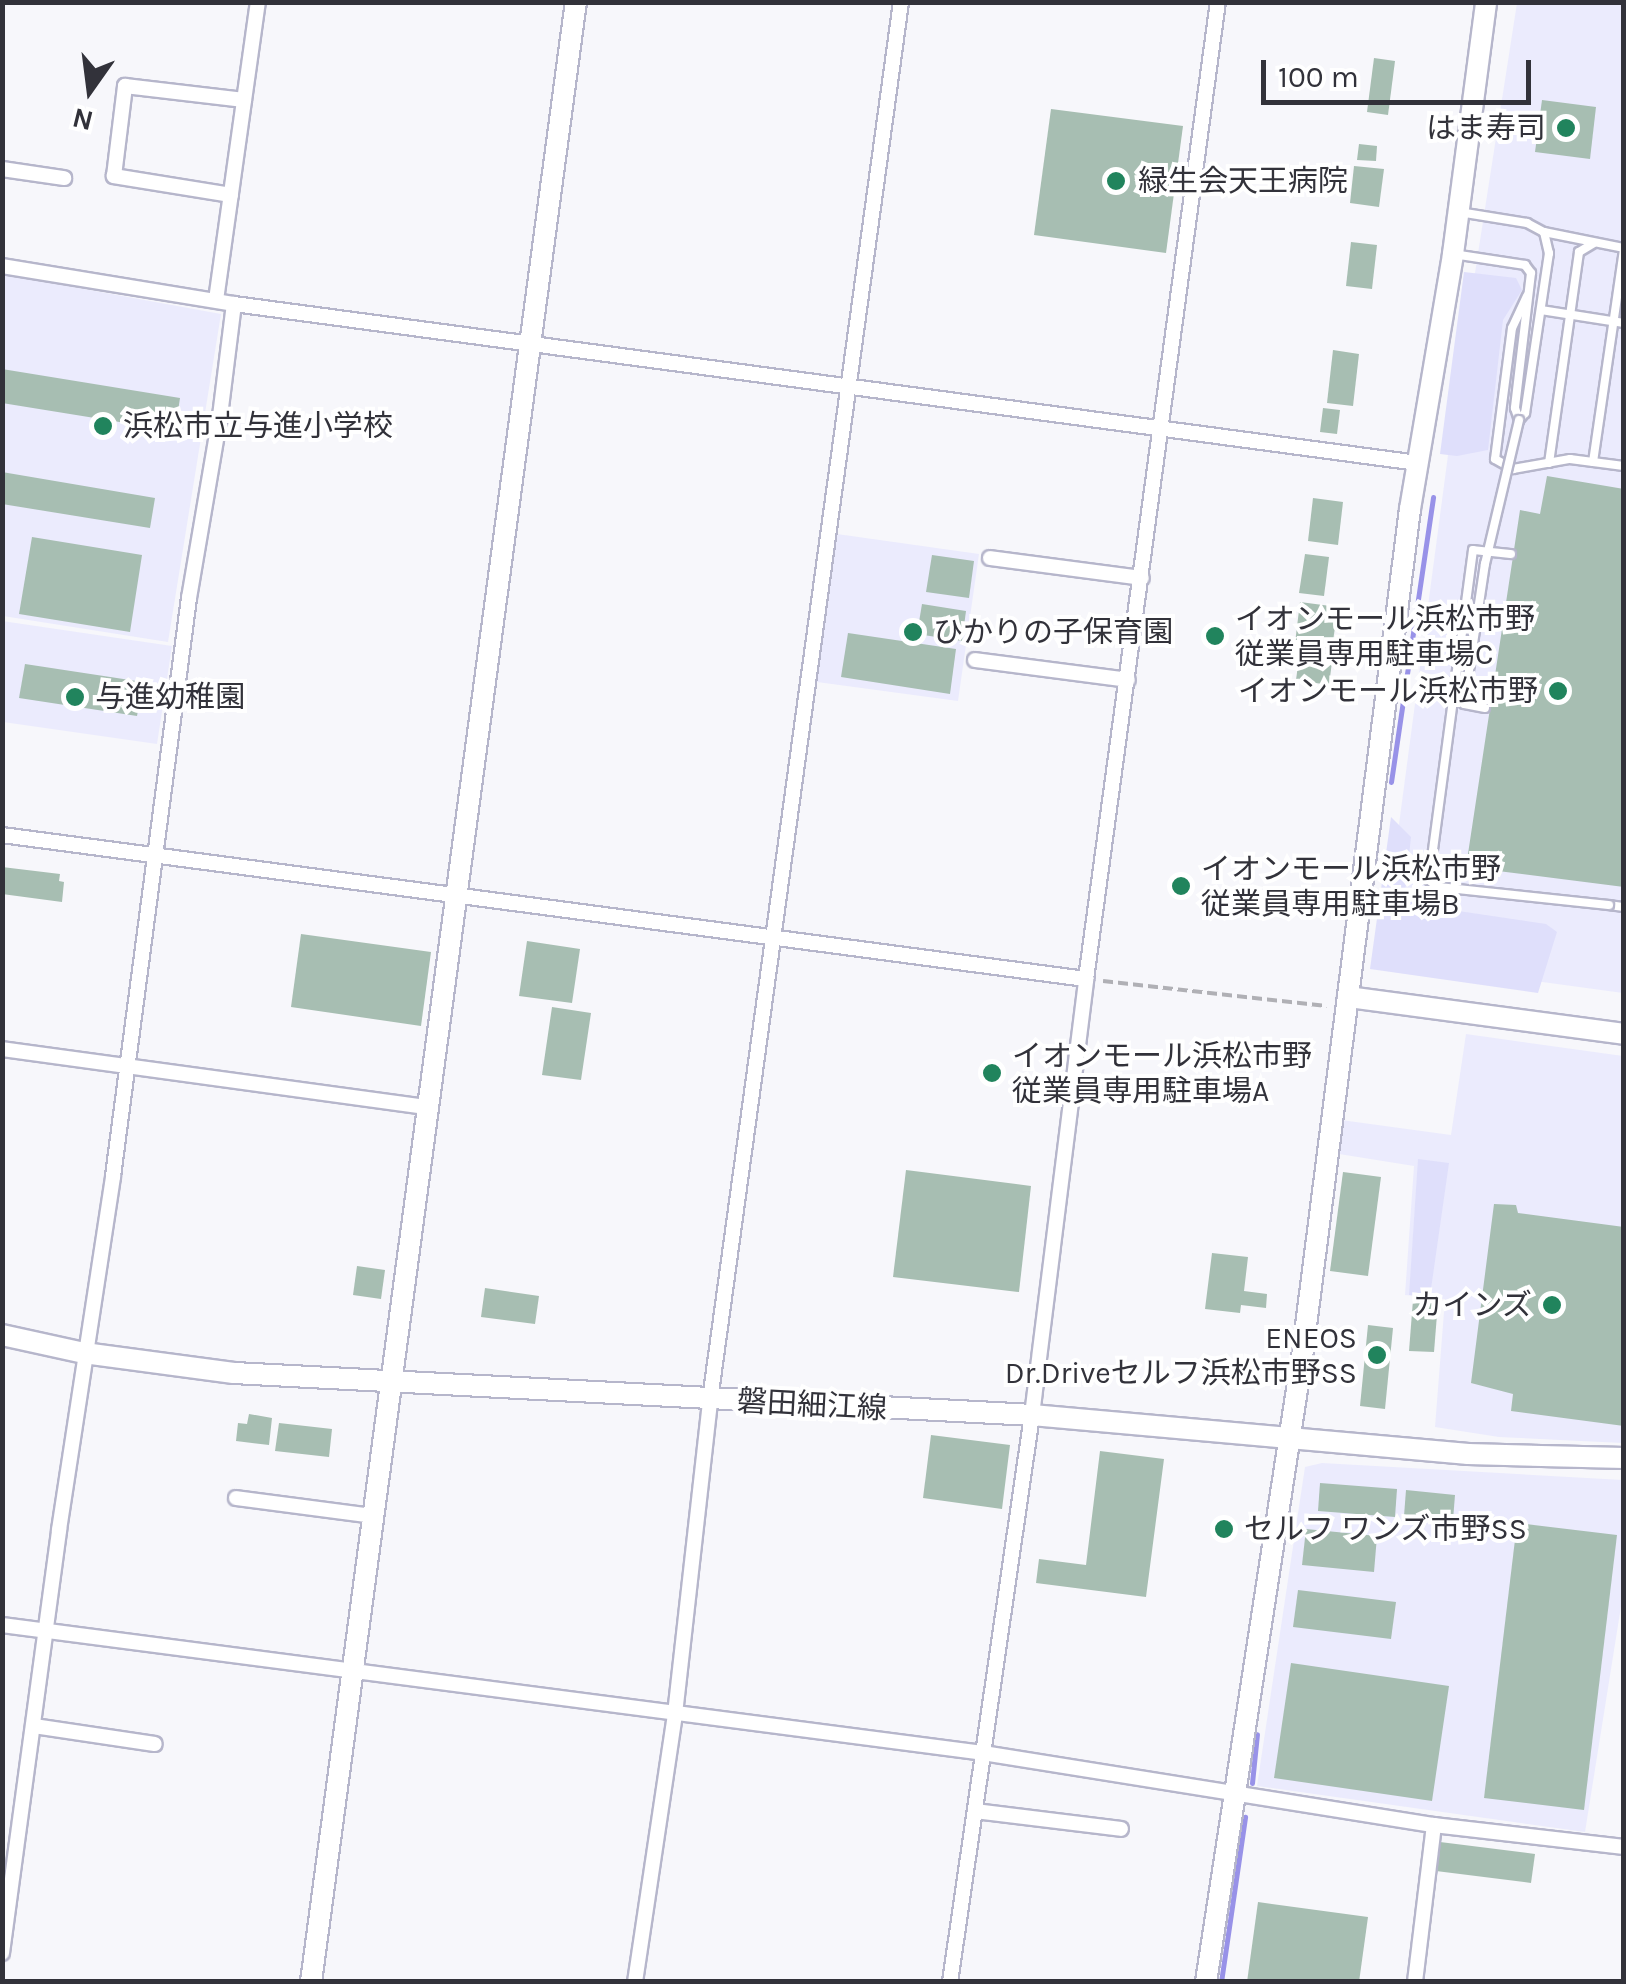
<!DOCTYPE html>
<html>
<head>
<meta charset="utf-8">
<style>
  body { margin:0 }
  #map { position:relative; width:1626px; height:1984px; overflow:hidden; background:#f7f7fb; font-family:Karla,"Noto Sans JP",sans-serif }
  div>[style] { position:absolute }
  .built>* { inset:0; background:#ebebfd }
  .green>* { inset:0; background:#dfdffb }
  .stream>* { height:5px; margin:-2.5px; padding:0 2.5px; transform-origin:2.5px; border-radius:2.5px; background:#9892e8 }
  .building>* { inset:0; background:#a7beb2 }
  .path>* { height:4px; margin-top:-2px; transform-origin:0; background:repeating-linear-gradient(90deg,#b0b0b5 0 10px,transparent 0 15px) }
  .roads { filter:drop-shadow(2px 0 #b6b6cb) drop-shadow(-2px 0 #b6b6cb) drop-shadow(0 2px #b6b6cb) drop-shadow(0 -2px #b6b6cb) }
  .lane>* { height:8px; margin:-4px; padding:0 4px; transform-origin:4px; border-radius:4px; background:#fff }
  .street>* { height:14px; margin:-7px; padding:0 7px; transform-origin:7px; border-radius:7px; background:#fff }
  .secondary>* { height:20px; margin:-10px; padding:0 10px; transform-origin:10px; border-radius:10px; background:#fff }
  .bridges { filter:drop-shadow(2px 0 #b6b6cb) drop-shadow(-2px 0 #b6b6cb) drop-shadow(0 2px #b6b6cb) drop-shadow(0 -2px #b6b6cb) }
  .lane-bridge>* { height:8px; margin:-4px; padding:0 4px; transform-origin:4px; border-radius:4px; background:#fff }
  .dots>* { width:28px; height:28px; translate:-50% -50%; box-sizing:border-box; border:5px solid #fff; border-radius:50% }
  span { translate:-50% -50%; white-space:nowrap; text-align:center; line-height:1.15; -webkit-text-stroke:8px #fff; paint-order:stroke }
  .poi-label { font-size:30px; color:#32323a }
  .right { translate:-100% -50%; text-align:right }
  .left { translate:0 -50%; text-align:left }
  .street-label { font-size:30px; color:#32323a }
  .frame { position:absolute; inset:0; border:5px solid #32323a; pointer-events:none }
  .north { position:absolute; left:40px; top:40px; width:100px; height:100px; -webkit-text-stroke:8px #fff; paint-order:stroke; rotate:194deg; font-size:28px; font-weight:700; line-height:40px; text-align:center; color:#32323a }
  .north::after { content:''; display:block; margin:auto; width:35px; height:45px; background:#32323a; clip-path:polygon(50% 0,100% 100%,50% 72%,0 100%) }
  .scale { position:absolute; left:1261px; top:60px; width:270px; height:45px; box-sizing:border-box; border:5px solid #32323a; border-top:0; padding-left:12px; font-size:30px; line-height:35px; white-space:nowrap; color:#32323a; -webkit-text-stroke:8px #fff; paint-order:stroke }
</style>
</head>
<body>
<div id="map">
  <div class="built">
    <div style="clip-path:polygon(1517px 3px,1623px 3px,1623px 993px,1381px 960px,1456px 395px)"></div>
    <div style="clip-path:polygon(2px 274px,221px 314px,168px 642px,3px 616px)"></div>
    <div style="clip-path:polygon(837px 534px,979px 554px,958px 701px,817px 682px)"></div>
    <div style="clip-path:polygon(2px 621px,172px 646px,157px 744px,3px 722px)"></div>
    <div style="clip-path:polygon(1466px 1034px,1623px 1056px,1623px 1443px,1499px 1437px,1435px 1427px,1445px 1299px,1405px 1295px,1414px 1166px,1339px 1154px,1341px 1120px,1451px 1135px)"></div>
    <div style="clip-path:polygon(1322px 1463px,1623px 1480px,1623px 1594px,1585px 1832px,1257px 1786px,1305px 1467px)"></div>
  </div>
  <div class="green">
    <div style="clip-path:polygon(1464px 272px,1516px 278px,1522px 290px,1503px 320px,1488px 450px,1457px 456px,1440px 454px)"></div>
    <div style="clip-path:polygon(1391px 817px,1411px 837px,1405px 892px,1418px 905px,1546px 924px,1557px 932px,1538px 993px,1370px 969px)"></div>
    <div style="clip-path:polygon(1418px 1159px,1449px 1163px,1430px 1296px,1409px 1295px)"></div>
  </div>
  <div class="stream">
    <div style="left:1391px;top:782px;width:288px;rotate:-81.6deg"></div>
    <div style="left:1252px;top:1783px;width:49px;rotate:-84.2deg"></div>
    <div style="left:1221px;top:1982px;width:167px;rotate:-81.7deg"></div>
  </div>
  <div class="building">
    <div style="clip-path:polygon(1374px 58px,1395px 61px,1388px 115px,1367px 112px)"></div>
    <div style="clip-path:polygon(1542px 100px,1596px 107px,1590px 159px,1535px 152px)"></div>
    <div style="clip-path:polygon(1051px 109px,1183px 126px,1166px 253px,1034px 235px)"></div>
    <div style="clip-path:polygon(1359px 144px,1377px 146px,1376px 161px,1357px 160px)"></div>
    <div style="clip-path:polygon(1354px 166px,1384px 169px,1379px 207px,1350px 203px)"></div>
    <div style="clip-path:polygon(1351px 242px,1377px 245px,1372px 289px,1346px 286px)"></div>
    <div style="clip-path:polygon(1333px 350px,1359px 354px,1353px 406px,1327px 403px)"></div>
    <div style="clip-path:polygon(2px 369px,180px 398px,175px 431px,2px 403px)"></div>
    <div style="clip-path:polygon(1323px 408px,1340px 410px,1337px 434px,1320px 432px)"></div>
    <div style="clip-path:polygon(2px 472px,155px 498px,150px 528px,2px 504px)"></div>
    <div style="clip-path:polygon(1547px 476px,1624px 489px,1624px 887px,1466px 867px,1520px 510px,1540px 514px)"></div>
    <div style="clip-path:polygon(1313px 498px,1343px 502px,1338px 545px,1308px 541px)"></div>
    <div style="clip-path:polygon(32px 537px,142px 555px,130px 632px,19px 614px)"></div>
    <div style="clip-path:polygon(1305px 554px,1329px 557px,1324px 596px,1299px 593px)"></div>
    <div style="clip-path:polygon(932px 555px,974px 561px,969px 598px,926px 592px)"></div>
    <div style="clip-path:polygon(1300px 602px,1338px 607px,1332px 648px,1295px 643px)"></div>
    <div style="clip-path:polygon(922px 604px,966px 611px,962px 641px,917px 634px)"></div>
    <div style="clip-path:polygon(848px 633px,956px 649px,950px 694px,841px 677px)"></div>
    <div style="clip-path:polygon(1300px 650px,1333px 654px,1329px 685px,1296px 680px)"></div>
    <div style="clip-path:polygon(25px 664px,143px 682px,137px 716px,19px 698px)"></div>
    <div style="clip-path:polygon(2px 867px,60px 874px,59px 881px,64px 882px,62px 902px,2px 894px)"></div>
    <div style="clip-path:polygon(301px 934px,431px 952px,421px 1026px,291px 1007px)"></div>
    <div style="clip-path:polygon(527px 941px,580px 949px,572px 1003px,519px 996px)"></div>
    <div style="clip-path:polygon(552px 1007px,591px 1013px,581px 1080px,542px 1075px)"></div>
    <div style="clip-path:polygon(906px 1170px,1031px 1186px,1019px 1292px,893px 1277px)"></div>
    <div style="clip-path:polygon(1343px 1172px,1381px 1177px,1368px 1276px,1330px 1271px)"></div>
    <div style="clip-path:polygon(1494px 1204px,1516px 1205px,1518px 1213px,1624px 1227px,1624px 1426px,1511px 1411px,1513px 1394px,1471px 1383px)"></div>
    <div style="clip-path:polygon(1212px 1253px,1248px 1257px,1244px 1291px,1267px 1294px,1266px 1308px,1241px 1305px,1240px 1313px,1205px 1309px)"></div>
    <div style="clip-path:polygon(357px 1266px,385px 1270px,381px 1299px,353px 1295px)"></div>
    <div style="clip-path:polygon(485px 1288px,539px 1296px,535px 1324px,481px 1317px)"></div>
    <div style="clip-path:polygon(1413px 1300px,1438px 1302px,1434px 1352px,1409px 1351px)"></div>
    <div style="clip-path:polygon(1368px 1325px,1393px 1328px,1385px 1409px,1360px 1406px)"></div>
    <div style="clip-path:polygon(249px 1414px,272px 1418px,269px 1445px,236px 1441px,238px 1423px,247px 1424px)"></div>
    <div style="clip-path:polygon(279px 1423px,332px 1429px,329px 1457px,275px 1451px)"></div>
    <div style="clip-path:polygon(931px 1435px,1010px 1445px,1002px 1509px,923px 1498px)"></div>
    <div style="clip-path:polygon(1100px 1451px,1164px 1459px,1146px 1597px,1036px 1583px,1039px 1559px,1086px 1565px)"></div>
    <div style="clip-path:polygon(1320px 1483px,1397px 1489px,1395px 1517px,1318px 1511px)"></div>
    <div style="clip-path:polygon(1406px 1490px,1455px 1495px,1453px 1520px,1404px 1516px)"></div>
    <div style="clip-path:polygon(1517px 1523px,1617px 1535px,1584px 1810px,1484px 1798px)"></div>
    <div style="clip-path:polygon(1306px 1529px,1377px 1536px,1374px 1572px,1302px 1565px)"></div>
    <div style="clip-path:polygon(1298px 1590px,1396px 1602px,1391px 1639px,1293px 1627px)"></div>
    <div style="clip-path:polygon(1291px 1663px,1449px 1686px,1432px 1801px,1274px 1778px)"></div>
    <div style="clip-path:polygon(1440px 1842px,1535px 1854px,1531px 1883px,1436px 1871px)"></div>
    <div style="clip-path:polygon(1258px 1902px,1368px 1917px,1359px 1982px,1247px 1982px)"></div>
  </div>
  <div class="path">
    <div style="left:1103px;top:981px;width:225px;rotate:6.4deg"></div>
  </div>
  <div class="roads">
    <div class="lane">
      <div style="left:1459px;top:212px;width:69px;rotate:9.2deg"></div>
      <div style="left:1527px;top:223px;width:19px;rotate:28deg"></div>
      <div style="left:1544px;top:232px;width:22px;rotate:77deg"></div>
      <div style="left:1549px;top:253px;width:162px;rotate:98.5deg"></div>
      <div style="left:1525px;top:413px;width:9px;rotate:131deg"></div>
      <div style="left:1544px;top:232px;width:82px;rotate:11.3deg"></div>
      <div style="left:1453px;top:254px;width:73px;rotate:8.7deg"></div>
      <div style="left:1525px;top:265px;width:10px;rotate:53deg"></div>
      <div style="left:1531px;top:273px;width:136px;rotate:96.8deg"></div>
      <div style="left:1515px;top:408px;width:13px;rotate:72deg"></div>
      <div style="left:1527px;top:296px;width:35px;rotate:115deg"></div>
      <div style="left:1512px;top:328px;width:132px;rotate:97.4deg"></div>
      <div style="left:1495px;top:459px;width:21px;rotate:29deg"></div>
      <div style="left:1513px;top:469px;width:58px;rotate:-10deg"></div>
      <div style="left:1570px;top:459px;width:54px;rotate:7.4deg"></div>
      <div style="left:1541px;top:310px;width:84px;rotate:8.9deg"></div>
      <div style="left:1593px;top:462px;width:215px;rotate:-81.7deg"></div>
      <div style="left:1549px;top:463px;width:213px;rotate:-81.9deg"></div>
      <div style="left:1579px;top:252px;width:17px;rotate:-31deg"></div>
      <div style="left:1609px;top:905px;width:15px;rotate:8deg"></div>
    </div>
    <div class="street">
      <div style="left:2px;top:169px;width:63px;rotate:8.3deg"></div>
      <div style="left:231px;top:195px;width:119px;rotate:-170.8deg"></div>
      <div style="left:114px;top:176px;width:91px;rotate:-83deg"></div>
      <div style="left:125px;top:86px;width:120px;rotate:6.7deg"></div>
      <div style="left:2px;top:266px;width:235px;rotate:9.3deg"></div>
      <div style="left:234px;top:304px;width:1194px;rotate:7.65deg"></div>
      <div style="left:216px;top:300px;width:301px;rotate:-82deg"></div>
      <div style="left:990px;top:558px;width:153px;rotate:7.5deg"></div>
      <div style="left:975px;top:660px;width:154px;rotate:7.4deg"></div>
      <div style="left:2px;top:835px;width:1094px;rotate:7.57deg"></div>
      <div style="left:2px;top:1049px;width:430px;rotate:7.8deg"></div>
      <div style="left:236px;top:1498px;width:138px;rotate:7.5deg"></div>
      <div style="left:2px;top:1625px;width:989px;rotate:7.43deg"></div>
      <div style="left:983px;top:1753px;width:457px;rotate:9.1deg"></div>
      <div style="left:1434px;top:1825px;width:191px;rotate:6.6deg"></div>
      <div style="left:34px;top:1726px;width:122px;rotate:8.5deg"></div>
      <div style="left:975px;top:1811px;width:147px;rotate:7deg"></div>
      <div style="left:2px;top:1953px;width:427px;rotate:-82.3deg"></div>
      <div style="left:59px;top:1530px;width:358px;rotate:-81.3deg"></div>
      <div style="left:113px;top:1176px;width:583px;rotate:-82.51deg"></div>
      <div style="left:189px;top:598px;width:185px;rotate:-80.3deg"></div>
      <div style="left:220px;top:416px;width:113px;rotate:-82.9deg"></div>
      <div style="left:635px;top:1982px;width:271px;rotate:-81.5deg"></div>
      <div style="left:675px;top:1714px;width:316px;rotate:-83.6deg"></div>
      <div style="left:710px;top:1400px;width:1411px;rotate:-82.22deg"></div>
      <div style="left:950px;top:1982px;width:573px;rotate:-81.77deg"></div>
      <div style="left:1032px;top:1415px;width:439px;rotate:-82.9deg"></div>
      <div style="left:1086px;top:979px;width:986px;rotate:-82.31deg"></div>
      <div style="left:1415px;top:1982px;width:158px;rotate:-83.1deg"></div>
    </div>
    <div class="secondary">
      <div style="left:1348px;top:997px;width:278px;rotate:7.6deg"></div>
      <div style="left:2px;top:1335px;width:84px;rotate:12.4deg"></div>
      <div style="left:84px;top:1353px;width:151px;rotate:7.6deg"></div>
      <div style="left:234px;top:1373px;width:799px;rotate:3.01deg"></div>
      <div style="left:1032px;top:1415px;width:438px;rotate:5.1deg"></div>
      <div style="left:1468px;top:1454px;width:156px;rotate:1.5deg"></div>
      <div style="left:311px;top:1982px;width:1998px;rotate:-82.38deg"></div>
      <div style="left:1206px;top:1982px;width:632px;rotate:-81.27deg"></div>
      <div style="left:1302px;top:1357px;width:855px;rotate:-82.74deg"></div>
      <div style="left:1410px;top:509px;width:259px;rotate:-80.4deg"></div>
      <div style="left:1453px;top:254px;width:254px;rotate:-82.5deg"></div>
    </div>
  </div>
  <div class="bridges">
    <div class="lane-bridge">
      <div style="left:1511px;top:554px;width:38px;rotate:-174deg"></div>
      <div style="left:1473px;top:550px;width:333px;rotate:97.6deg"></div>
      <div style="left:1429px;top:880px;width:11px;rotate:38deg"></div>
      <div style="left:1438px;top:887px;width:172px;rotate:6deg"></div>
      <div style="left:1485px;top:708px;width:21px;rotate:-169deg"></div>
      <div style="left:1464px;top:704px;width:142px;rotate:-81.5deg"></div>
      <div style="left:1485px;top:564px;width:148px;rotate:-76.7deg"></div>
    </div>
  </div>
  <div class="dots">
    <div style="left:1566px;top:128px;background:#21845d"></div>
    <div style="left:1116px;top:181px;background:#21845d"></div>
    <div style="left:103px;top:426px;background:#21845d"></div>
    <div style="left:913px;top:632px;background:#21845d"></div>
    <div style="left:1215px;top:636px;background:#21845d"></div>
    <div style="left:1558px;top:691px;background:#21845d"></div>
    <div style="left:75px;top:697px;background:#21845d"></div>
    <div style="left:1181px;top:886px;background:#21845d"></div>
    <div style="left:992px;top:1073px;background:#21845d"></div>
    <div style="left:1552px;top:1305px;background:#21845d"></div>
    <div style="left:1377px;top:1355px;background:#21845d"></div>
    <div style="left:1224px;top:1529px;background:#21845d"></div>
  </div>
  <div class="poi-label">
    <span class="right" style="left:1546px;top:128px">はま寿司</span>
    <span class="left" style="left:1138px;top:181px">緑生会天王病院</span>
    <span class="left" style="left:123px;top:426px">浜松市立与進小学校</span>
    <span class="left" style="left:1235px;top:636px">イオンモール浜松市野<br>従業員専用駐車場C</span>
    <span class="left" style="left:933px;top:632px">ひかりの子保育園</span>
    <span class="right" style="left:1538px;top:691px">イオンモール浜松市野</span>
    <span class="left" style="left:95px;top:697px">与進幼稚園</span>
    <span class="left" style="left:1201px;top:886px">イオンモール浜松市野<br>従業員専用駐車場B</span>
    <span class="left" style="left:1012px;top:1073px">イオンモール浜松市野<br>従業員専用駐車場A</span>
    <span class="right" style="left:1532px;top:1305px">カインズ</span>
    <span class="right" style="left:1357px;top:1355px">ENEOS<br>Dr.Driveセルフ浜松市野SS</span>
    <span class="left" style="left:1244px;top:1529px">セルフ ワンズ市野SS</span>
  </div>
  <div class="street-label">
    <span style="left:812px;top:1405px;rotate:3deg">磐田細江線</span>
  </div>
  <div class="frame"></div>
  <div class="north">N</div>
  <div class="scale">100 m</div>
</div>
</body>
</html>
